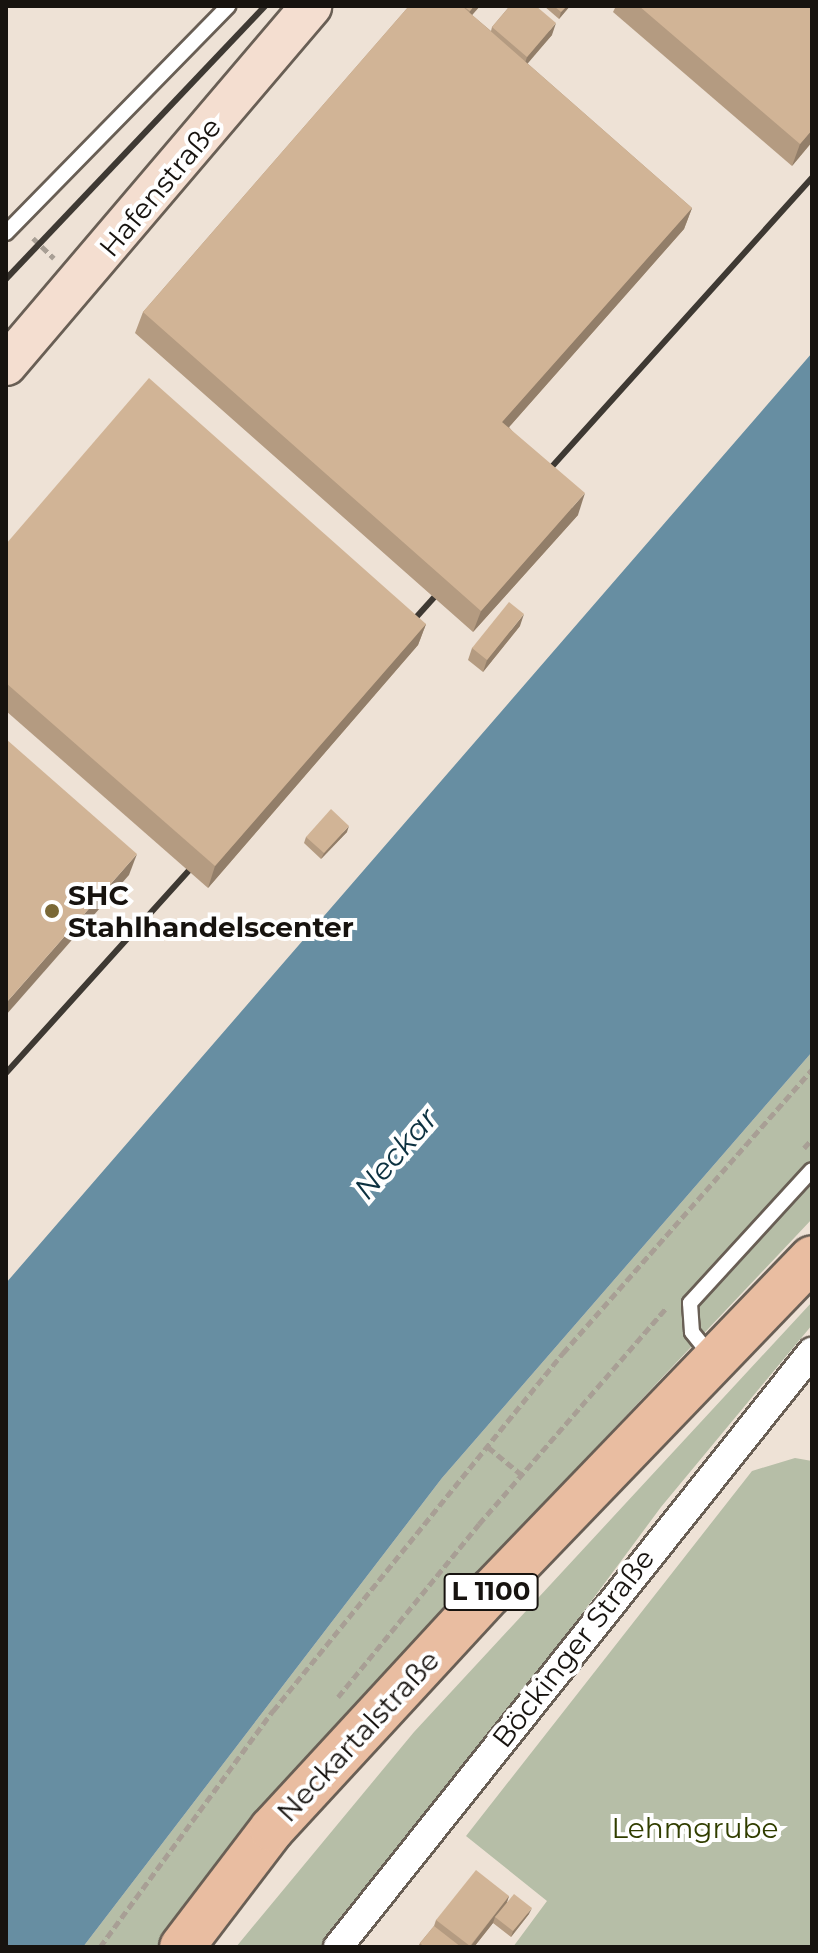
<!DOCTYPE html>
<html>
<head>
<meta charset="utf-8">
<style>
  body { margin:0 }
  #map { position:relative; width:818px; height:1953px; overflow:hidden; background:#eee2d6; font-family:Montserrat,sans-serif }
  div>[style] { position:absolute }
  .green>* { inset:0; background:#b6bea7 }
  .water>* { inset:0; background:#678ea2 }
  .path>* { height:5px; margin-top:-2.5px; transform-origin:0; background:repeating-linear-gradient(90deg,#a89f95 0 8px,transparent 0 12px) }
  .roads { filter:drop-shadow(2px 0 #695f55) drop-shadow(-2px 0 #695f55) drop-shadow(0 2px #695f55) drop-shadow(0 -2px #695f55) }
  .service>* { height:14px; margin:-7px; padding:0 7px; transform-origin:7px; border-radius:7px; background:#fff }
  .minor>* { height:28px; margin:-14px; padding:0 14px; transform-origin:14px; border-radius:14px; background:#fff }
  .secondary>* { height:40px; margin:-20px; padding:0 20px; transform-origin:20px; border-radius:20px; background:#f4ded0 }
  .primary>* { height:44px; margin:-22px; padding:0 22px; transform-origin:22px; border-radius:22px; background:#e9bda1 }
  .rail>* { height:6px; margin:-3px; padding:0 3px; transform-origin:3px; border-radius:3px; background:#3e3933 }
  .wall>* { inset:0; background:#b49b81 }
  .shaded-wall>* { inset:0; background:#927e69 }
  .building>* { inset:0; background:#d1b496 }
  .dots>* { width:22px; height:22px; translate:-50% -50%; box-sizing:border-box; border:4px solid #fff; border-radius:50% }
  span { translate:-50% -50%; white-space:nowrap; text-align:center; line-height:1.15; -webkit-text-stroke:8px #fff; paint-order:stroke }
  .shield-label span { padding:2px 6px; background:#fff; border:2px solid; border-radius:6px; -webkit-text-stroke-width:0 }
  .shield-label { font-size:26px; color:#17130f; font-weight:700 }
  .street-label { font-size:28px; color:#17130f }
  .poi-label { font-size:28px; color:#17130f; font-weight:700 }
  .left { translate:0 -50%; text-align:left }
  .park-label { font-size:28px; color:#313e00 }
  .water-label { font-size:30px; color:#0c3140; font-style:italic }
  .frame { position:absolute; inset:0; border:8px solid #17130f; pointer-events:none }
</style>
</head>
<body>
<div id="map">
  <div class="green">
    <div style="clip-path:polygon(812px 1052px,812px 1219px,365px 1692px,165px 1947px,83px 1947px,442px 1478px)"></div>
    <div style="clip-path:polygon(812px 1302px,812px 1325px,661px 1507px,533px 1680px,320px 1947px,236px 1947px,414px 1732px)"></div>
    <div style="clip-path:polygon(795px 1458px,812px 1461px,812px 1947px,513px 1947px,547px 1901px,466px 1836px,752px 1471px)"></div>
  </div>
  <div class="water">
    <div style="clip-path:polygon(812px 353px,812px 1052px,442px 1478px,83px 1947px,6px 1947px,6px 1283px)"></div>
  </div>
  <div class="path">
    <div style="left:33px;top:238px;width:29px;rotate:44deg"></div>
    <div style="left:804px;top:1148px;width:12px;rotate:-48deg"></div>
    <div style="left:488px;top:1447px;width:44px;rotate:39.5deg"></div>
    <div style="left:338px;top:1697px;width:223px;rotate:-50.8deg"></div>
    <div style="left:479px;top:1524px;width:287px;rotate:-49.1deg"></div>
    <div style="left:100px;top:1947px;width:293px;rotate:-53.8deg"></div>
    <div style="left:273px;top:1711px;width:461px;rotate:-51deg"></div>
    <div style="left:563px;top:1353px;width:377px;rotate:-48.7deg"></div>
  </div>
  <div class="roads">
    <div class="service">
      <div style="left:6px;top:233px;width:318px;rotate:-45.6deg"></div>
      <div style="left:712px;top:1357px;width:32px;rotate:-129deg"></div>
      <div style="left:692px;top:1332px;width:29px;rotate:-94deg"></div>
      <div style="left:690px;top:1303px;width:180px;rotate:-47.5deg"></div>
    </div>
    <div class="minor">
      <div style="left:338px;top:1947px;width:761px;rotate:-51.46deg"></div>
    </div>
    <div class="secondary">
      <div style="left:6px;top:365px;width:471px;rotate:-49.6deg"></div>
    </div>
    <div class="primary">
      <div style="left:182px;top:1947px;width:148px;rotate:-52.7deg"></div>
      <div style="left:272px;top:1829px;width:323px;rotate:-47.3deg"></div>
      <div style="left:491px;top:1592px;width:463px;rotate:-46.1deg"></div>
    </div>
  </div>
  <div class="rail">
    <div style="left:6px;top:279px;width:376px;rotate:-46.5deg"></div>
    <div style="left:539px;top:481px;width:408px;rotate:-48deg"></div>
    <div style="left:402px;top:633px;width:69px;rotate:-48deg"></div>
    <div style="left:6px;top:1073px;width:292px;rotate:-47.9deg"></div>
  </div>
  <div class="wall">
    <div style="clip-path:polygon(409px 6px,480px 6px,472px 15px,491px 31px,492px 27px,508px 8px,506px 6px,536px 6px,552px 35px,527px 63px,692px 208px,684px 229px,509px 427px,578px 515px,473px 632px,135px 333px,143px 312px)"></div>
    <div style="clip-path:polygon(544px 6px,570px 6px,559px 19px)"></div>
    <div style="clip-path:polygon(616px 6px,812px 6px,812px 142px,792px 166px,613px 12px)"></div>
    <div style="clip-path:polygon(6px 544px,426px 624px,418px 645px,208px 888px,6px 711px)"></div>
    <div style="clip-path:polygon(520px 626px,483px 672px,468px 660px,472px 648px)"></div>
    <div style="clip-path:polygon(347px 832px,321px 859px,304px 843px,306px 837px)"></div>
    <div style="clip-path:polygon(509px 1896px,507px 1902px,529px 1914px,511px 1937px,493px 1923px,474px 1947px,418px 1947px,420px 1943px,434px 1926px,436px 1920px)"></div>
  </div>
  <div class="shaded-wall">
    <div style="clip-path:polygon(474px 6px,480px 6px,465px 23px,470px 11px)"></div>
    <div style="clip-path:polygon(567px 6px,570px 6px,559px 19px,561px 12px)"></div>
    <div style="clip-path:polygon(556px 23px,552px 35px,523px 69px,527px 57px)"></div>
    <div style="clip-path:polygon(812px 130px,812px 142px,792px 166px,800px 144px)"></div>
    <div style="clip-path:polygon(692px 208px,684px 229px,495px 443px,502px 422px)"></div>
    <div style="clip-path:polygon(585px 493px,578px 515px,473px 632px,481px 611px)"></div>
    <div style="clip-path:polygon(524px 614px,520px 626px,483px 672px,487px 660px)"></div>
    <div style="clip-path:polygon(426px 624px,418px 645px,208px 888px,215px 866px)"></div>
    <div style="clip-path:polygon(349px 826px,347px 832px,321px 859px,324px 853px)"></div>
    <div style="clip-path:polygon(137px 854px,129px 875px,6px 1015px,6px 1003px)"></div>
    <div style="clip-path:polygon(509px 1896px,505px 1908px,495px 1917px,493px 1923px,474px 1947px,470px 1947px)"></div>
    <div style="clip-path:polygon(532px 1908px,529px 1914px,511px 1937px,513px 1931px)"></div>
  </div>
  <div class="building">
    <div style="clip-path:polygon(409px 6px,462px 6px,692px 208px,502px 422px,585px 493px,481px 611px,143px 312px)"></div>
    <div style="clip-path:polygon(463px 6px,474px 6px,470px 11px)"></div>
    <div style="clip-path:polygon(510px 6px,536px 6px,556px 23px,527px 57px,492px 27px)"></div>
    <div style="clip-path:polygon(554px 6px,567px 6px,561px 12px)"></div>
    <div style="clip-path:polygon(639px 6px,812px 6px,812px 130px,800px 144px)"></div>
    <div style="clip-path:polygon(149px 378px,426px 624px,215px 866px,6px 683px,6px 544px)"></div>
    <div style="clip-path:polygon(509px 602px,524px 614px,487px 660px,472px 648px)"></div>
    <div style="clip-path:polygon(6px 739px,137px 854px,6px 1003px)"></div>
    <div style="clip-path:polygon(331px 809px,349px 826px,324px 853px,306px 837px)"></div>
    <div style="clip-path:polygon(476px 1870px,509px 1896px,470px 1946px,436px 1920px)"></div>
    <div style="clip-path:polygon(514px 1894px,532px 1908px,513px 1931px,495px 1917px)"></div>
    <div style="clip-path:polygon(434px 1926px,461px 1947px,424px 1947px,420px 1943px)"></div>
  </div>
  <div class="dots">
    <div style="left:52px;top:911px;background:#7a6836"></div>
  </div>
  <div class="shield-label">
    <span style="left:491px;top:1592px">L 1100</span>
  </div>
  <div class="street-label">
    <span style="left:160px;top:187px;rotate:-50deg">Hafenstraße</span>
    <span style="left:573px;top:1648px;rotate:-52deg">Böckinger Straße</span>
    <span style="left:358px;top:1736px;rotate:-47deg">Neckartalstraße</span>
  </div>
  <div class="poi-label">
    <span class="left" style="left:68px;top:911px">SHC<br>Stahlhandelscenter</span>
  </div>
  <div class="park-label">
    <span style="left:695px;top:1828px">Lehmgrube</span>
  </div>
  <div class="water-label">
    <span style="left:396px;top:1154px;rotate:-49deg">Neckar</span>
  </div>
  <div class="frame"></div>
</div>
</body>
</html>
